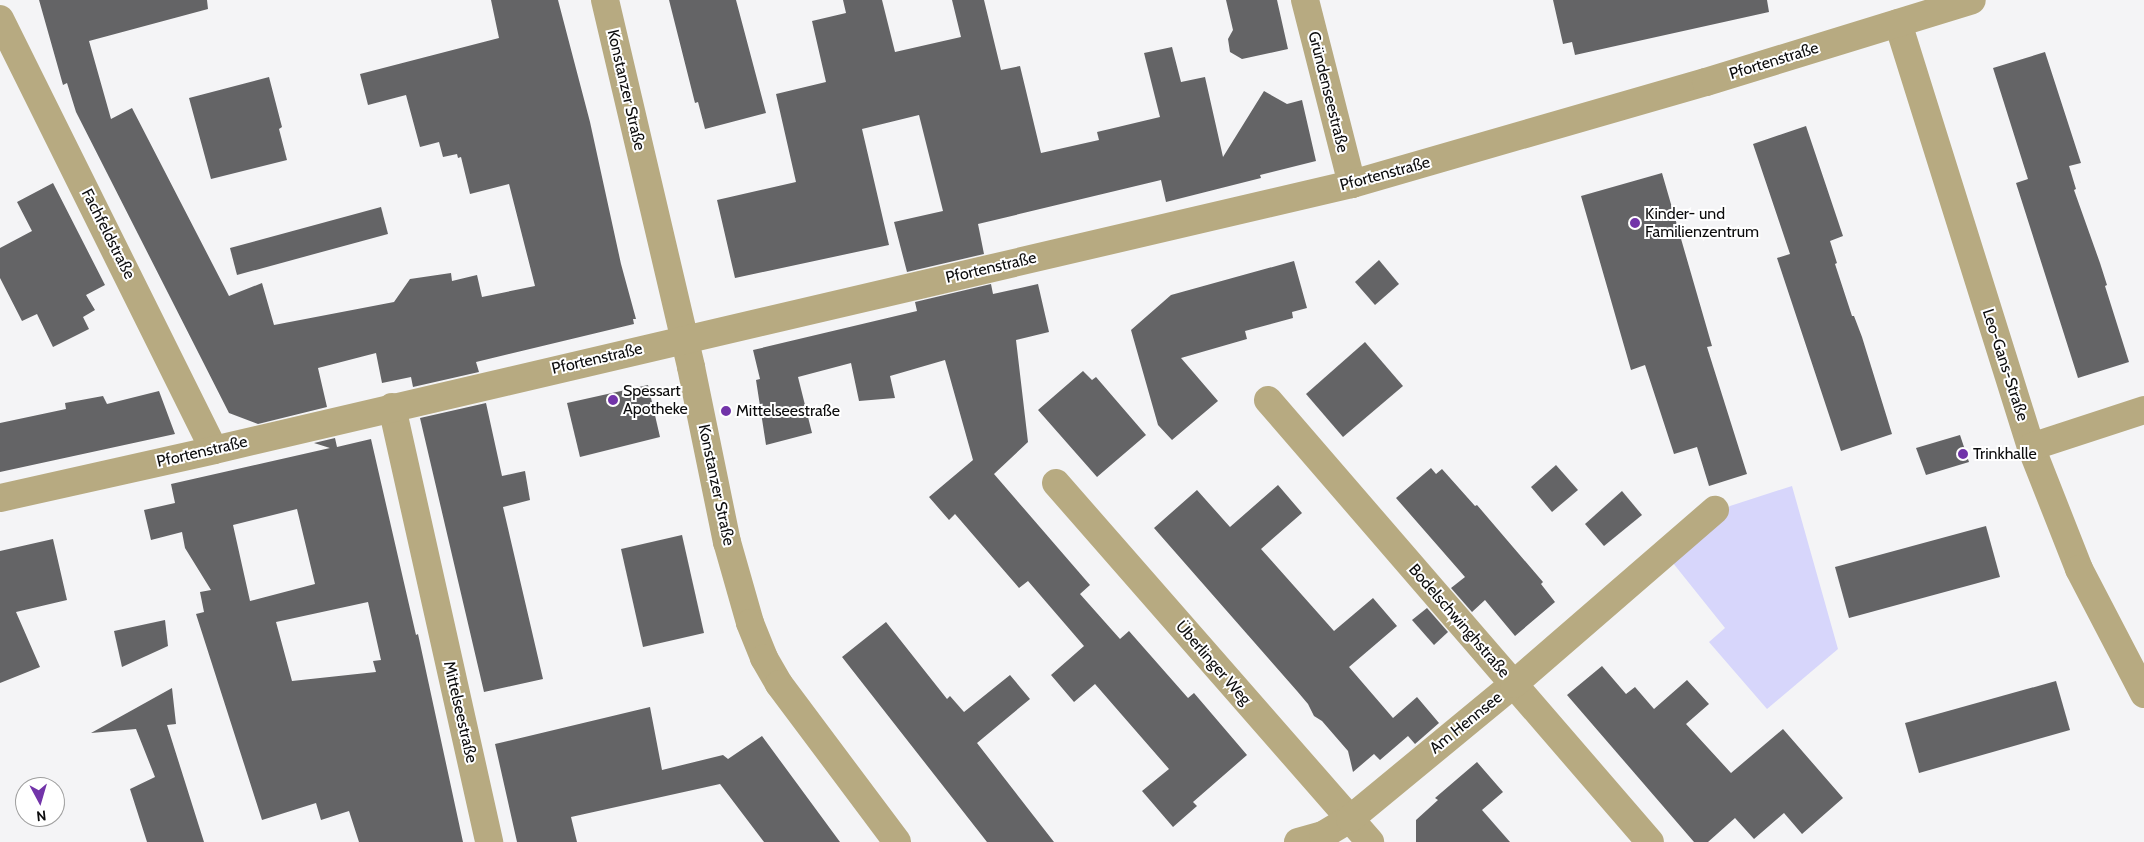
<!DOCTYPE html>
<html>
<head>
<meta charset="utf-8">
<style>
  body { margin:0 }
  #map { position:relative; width:2144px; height:842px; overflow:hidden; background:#f4f4f6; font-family:Cabin,sans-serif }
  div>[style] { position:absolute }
  .green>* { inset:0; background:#d7d6fb }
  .building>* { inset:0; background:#646466 }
  .street>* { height:28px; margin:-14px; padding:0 14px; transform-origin:14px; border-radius:14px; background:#b7aa81 }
  .dots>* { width:14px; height:14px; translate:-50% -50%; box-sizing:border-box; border:2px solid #fff; border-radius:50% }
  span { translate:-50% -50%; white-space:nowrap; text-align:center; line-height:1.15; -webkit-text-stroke:4px #fff; paint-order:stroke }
  .street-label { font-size:16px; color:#0c0c0d }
  .poi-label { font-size:16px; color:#0c0c0d }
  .left { translate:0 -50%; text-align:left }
  .north { position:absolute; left:15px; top:777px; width:50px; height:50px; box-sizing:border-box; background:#fff; border:1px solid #9e9e9e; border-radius:50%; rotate:174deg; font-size:14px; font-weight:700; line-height:20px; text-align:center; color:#0c0c0d }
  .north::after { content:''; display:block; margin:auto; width:18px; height:22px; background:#7234a9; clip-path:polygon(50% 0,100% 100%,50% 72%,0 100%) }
</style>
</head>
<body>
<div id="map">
  <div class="green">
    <div style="clip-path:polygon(1792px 486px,1838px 649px,1767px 709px,1709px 642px,1725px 628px,1669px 558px,1730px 506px)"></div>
  </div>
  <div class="building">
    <div style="clip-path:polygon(39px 0,207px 0,208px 9px,89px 41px,111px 119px,132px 108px,229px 296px,262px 283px,274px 325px,394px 302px,410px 279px,451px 273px,452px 281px,477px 275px,482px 297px,535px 286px,509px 184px,470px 194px,461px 157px,458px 158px,457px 154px,443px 157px,439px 142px,420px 147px,406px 95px,368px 105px,360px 74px,499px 38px,491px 0,558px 0,590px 122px,621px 264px,636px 319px,633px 319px,634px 324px,476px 362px,479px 372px,413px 387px,411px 377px,382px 383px,376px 353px,318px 368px,327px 407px,258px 424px,229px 413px,76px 112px,67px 83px,63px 85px)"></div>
    <div style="clip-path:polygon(669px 0,736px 0,766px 113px,705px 129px,698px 102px,695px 103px)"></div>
    <div style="clip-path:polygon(843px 0,882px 0,895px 52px,961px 37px,952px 0,984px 0,1001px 70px,1020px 66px,1041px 153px,1099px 140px,1097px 132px,1160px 117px,1144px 53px,1172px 47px,1181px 82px,1205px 77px,1223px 157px,1264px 91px,1287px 104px,1302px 100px,1316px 161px,1260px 175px,1261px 178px,1166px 202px,1161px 180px,978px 224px,984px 254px,907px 272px,894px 222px,943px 211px,919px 115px,862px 129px,889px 245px,735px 278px,717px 200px,796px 182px,776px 94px,826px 82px,812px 21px,846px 13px)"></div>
    <div style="clip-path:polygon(1226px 0,1277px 0,1288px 49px,1242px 59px,1230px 52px,1228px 39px,1233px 30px)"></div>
    <div style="clip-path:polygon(1553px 0,1767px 0,1769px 12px,1575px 55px,1572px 42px,1563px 44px)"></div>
    <div style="clip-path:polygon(2045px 52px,2081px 163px,2069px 166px,2076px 189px,2074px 190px,2100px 263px,2107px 285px,2105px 286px,2129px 362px,2078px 378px,2016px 183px,2028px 179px,1993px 68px)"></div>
    <div style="clip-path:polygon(269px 77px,282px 127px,279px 129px,287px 160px,211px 179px,189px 98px)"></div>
    <div style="clip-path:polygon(1806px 126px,1843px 236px,1830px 241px,1837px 263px,1835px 264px,1852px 316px,1854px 316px,1862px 337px,1892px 434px,1841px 451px,1777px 258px,1790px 254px,1753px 144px)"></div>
    <div style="clip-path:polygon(1662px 173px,1712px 346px,1707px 347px,1747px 474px,1709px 486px,1697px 447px,1674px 454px,1645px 365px,1631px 370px,1581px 196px)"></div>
    <div style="clip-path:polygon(53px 183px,105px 285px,86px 295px,95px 310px,83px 317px,89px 329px,53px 347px,37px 314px,22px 321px,0 278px,0 248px,32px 231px,17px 202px)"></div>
    <div style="clip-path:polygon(381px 207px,388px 234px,237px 275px,230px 248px)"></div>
    <div style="clip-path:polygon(1379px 260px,1399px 284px,1375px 305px,1355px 282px)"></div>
    <div style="clip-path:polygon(1294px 261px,1307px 308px,1292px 312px,1293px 318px,1245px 331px,1247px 339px,1181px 358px,1218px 401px,1172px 440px,1158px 425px,1131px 330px,1171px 295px)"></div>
    <div style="clip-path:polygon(991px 284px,993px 294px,1038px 284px,1049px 332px,1016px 340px,1028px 442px,994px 474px,1090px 585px,1080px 594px,1120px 639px,1129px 631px,1188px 698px,1194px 693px,1247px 755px,1193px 802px,1197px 806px,1173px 827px,1142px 791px,1169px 769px,1095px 684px,1074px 702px,1051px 675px,1084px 646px,1028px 581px,1019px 588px,955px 514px,949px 520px,929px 497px,973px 460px,945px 360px,890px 376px,895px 398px,859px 401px,851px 363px,798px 377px,812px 433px,766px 445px,756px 380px,760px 379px,753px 350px,917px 311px,915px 302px)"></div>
    <div style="clip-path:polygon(1365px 342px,1403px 386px,1343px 437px,1306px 394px)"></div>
    <div style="clip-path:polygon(1083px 371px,1092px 380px,1096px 377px,1146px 435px,1097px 477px,1038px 410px)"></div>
    <div style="clip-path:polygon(648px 385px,660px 437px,580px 457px,567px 403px)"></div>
    <div style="clip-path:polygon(159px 391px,175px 434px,0 472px,0 423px,66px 409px,65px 403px,103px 396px,107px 404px)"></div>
    <div style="clip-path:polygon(486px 403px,502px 476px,525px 471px,530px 500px,503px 507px,543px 679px,484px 692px,420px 418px)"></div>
    <div style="clip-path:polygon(1960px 435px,1969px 462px,1926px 475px,1916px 448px)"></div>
    <div style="clip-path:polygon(evenodd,335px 438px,337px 447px,371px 439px,416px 635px,418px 634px,463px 842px,359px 842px,349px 811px,321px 820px,316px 803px,262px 820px,196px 614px,204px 612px,200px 592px,211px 590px,185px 548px,182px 532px,151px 540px,144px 510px,175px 503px,171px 484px,330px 448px,314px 443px,335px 438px,297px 509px,315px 584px,250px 601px,233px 525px,297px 509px,335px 438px,368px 602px,381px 660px,373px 661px,376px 672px,292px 681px,276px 622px,368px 602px)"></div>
    <div style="clip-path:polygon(1556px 465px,1578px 490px,1552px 512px,1531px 487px)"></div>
    <div style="clip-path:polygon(1431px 468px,1436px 474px,1442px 469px,1475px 506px,1477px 505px,1543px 582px,1541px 584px,1555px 602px,1515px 636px,1485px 600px,1472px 612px,1451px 588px,1465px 577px,1396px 498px)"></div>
    <div style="clip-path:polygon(1278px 485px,1302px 513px,1261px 549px,1334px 631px,1373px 598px,1397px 626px,1349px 667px,1393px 718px,1417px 697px,1439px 723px,1415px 744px,1408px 736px,1380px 760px,1374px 754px,1353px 772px,1348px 751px,1322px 721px,1314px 716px,1308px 704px,1297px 691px,1154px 528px,1197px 490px,1230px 527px)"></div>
    <div style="clip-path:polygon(1622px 491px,1642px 515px,1604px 546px,1585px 524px)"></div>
    <div style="clip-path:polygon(1986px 526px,2000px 577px,1849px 618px,1835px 567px)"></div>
    <div style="clip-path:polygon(682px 535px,704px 633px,643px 647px,621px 549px)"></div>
    <div style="clip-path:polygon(53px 539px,67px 600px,16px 612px,40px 667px,0 683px,0 551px)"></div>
    <div style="clip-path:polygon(1427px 608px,1448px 632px,1434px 645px,1412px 620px)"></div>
    <div style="clip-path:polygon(165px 620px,168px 646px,122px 667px,114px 631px)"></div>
    <div style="clip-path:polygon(886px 622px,947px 699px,950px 696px,964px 712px,1010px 675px,1030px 699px,977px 743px,1054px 842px,987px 842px,842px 657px)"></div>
    <div style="clip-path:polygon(1602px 666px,1626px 694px,1635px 687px,1654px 709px,1687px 680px,1709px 704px,1686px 724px,1731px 773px,1783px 729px,1843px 798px,1802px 834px,1784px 813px,1754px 839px,1735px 818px,1708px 842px,1694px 842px,1567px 695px)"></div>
    <div style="clip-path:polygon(2056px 681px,2070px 730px,1919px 773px,1905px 723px)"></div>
    <div style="clip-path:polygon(172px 688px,176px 724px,167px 725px,204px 842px,147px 842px,130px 789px,155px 777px,136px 729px,91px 733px)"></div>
    <div style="clip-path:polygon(650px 707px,662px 770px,723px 755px,728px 759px,762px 736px,840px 842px,764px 842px,720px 784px,571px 817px,577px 842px,517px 842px,495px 744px)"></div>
    <div style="clip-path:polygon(1477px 762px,1503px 792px,1482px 810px,1510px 842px,1416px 842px,1416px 820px,1438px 800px,1435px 798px)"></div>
  </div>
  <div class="street">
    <div style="left:605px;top:0;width:377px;rotate:76.8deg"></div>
    <div style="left:691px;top:367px;width:179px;rotate:78.4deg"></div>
    <div style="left:727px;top:542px;width:84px;rotate:74.1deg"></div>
    <div style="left:750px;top:623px;width:38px;rotate:68deg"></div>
    <div style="left:764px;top:658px;width:30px;rotate:60deg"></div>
    <div style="left:779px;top:684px;width:197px;rotate:53.2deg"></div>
    <div style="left:1305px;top:0;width:190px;rotate:75.7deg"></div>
    <div style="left:0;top:19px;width:481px;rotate:63.6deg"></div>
    <div style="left:1898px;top:23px;width:444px;rotate:72.6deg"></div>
    <div style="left:2031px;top:447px;width:131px;rotate:68.5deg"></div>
    <div style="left:2079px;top:569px;width:141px;rotate:62.5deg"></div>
    <div style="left:1268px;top:400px;width:584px;rotate:49.16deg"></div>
    <div style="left:392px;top:407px;width:446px;rotate:77.4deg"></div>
    <div style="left:2031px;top:447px;width:119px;rotate:-18.1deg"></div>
    <div style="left:1056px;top:483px;width:477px;rotate:48.8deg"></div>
    <div style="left:0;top:498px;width:219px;rotate:-12.6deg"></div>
    <div style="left:214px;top:450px;width:1169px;rotate:-13.16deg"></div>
    <div style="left:1352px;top:184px;width:368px;rotate:-16.1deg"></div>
    <div style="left:1706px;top:82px;width:278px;rotate:-17.1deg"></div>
    <div style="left:1298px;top:842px;width:26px;rotate:-16deg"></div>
    <div style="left:1323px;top:835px;width:31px;rotate:-31deg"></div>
    <div style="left:1350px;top:819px;width:212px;rotate:-39.5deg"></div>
    <div style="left:1514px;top:684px;width:266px;rotate:-40.9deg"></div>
  </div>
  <div class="dots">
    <div style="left:1635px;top:223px;background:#7234a9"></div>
    <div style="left:613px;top:400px;background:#7234a9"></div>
    <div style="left:726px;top:411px;background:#7234a9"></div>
    <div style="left:1963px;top:454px;background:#7234a9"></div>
  </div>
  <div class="street-label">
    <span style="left:1774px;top:61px;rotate:-17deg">Pfortenstraße</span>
    <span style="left:626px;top:90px;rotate:77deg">Konstanzer Straße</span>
    <span style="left:1328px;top:92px;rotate:76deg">Gründenseestraße</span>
    <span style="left:1385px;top:174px;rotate:-15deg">Pfortenstraße</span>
    <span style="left:108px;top:234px;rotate:63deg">Fachfeldstraße</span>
    <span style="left:991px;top:268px;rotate:-13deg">Pfortenstraße</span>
    <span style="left:597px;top:359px;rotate:-13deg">Pfortenstraße</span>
    <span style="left:2005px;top:365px;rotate:72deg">Leo-Gans-Straße</span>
    <span style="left:202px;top:452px;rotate:-13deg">Pfortenstraße</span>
    <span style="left:716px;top:485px;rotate:78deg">Konstanzer Straße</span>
    <span style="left:1459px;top:621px;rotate:49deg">Bodelschwinghstraße</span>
    <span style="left:1213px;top:663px;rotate:49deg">Überlinger Weg</span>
    <span style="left:460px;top:712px;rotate:77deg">Mittelseestraße</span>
    <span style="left:1466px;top:723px;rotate:-39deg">Am Hennsee</span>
  </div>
  <div class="poi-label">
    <span class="left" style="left:1645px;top:223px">Kinder- und<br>Familienzentrum</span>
    <span class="left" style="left:623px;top:400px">Spessart<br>Apotheke</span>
    <span class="left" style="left:736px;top:411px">Mittelseestraße</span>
    <span class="left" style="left:1973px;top:454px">Trinkhalle</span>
  </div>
  <div class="north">N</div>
</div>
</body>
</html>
